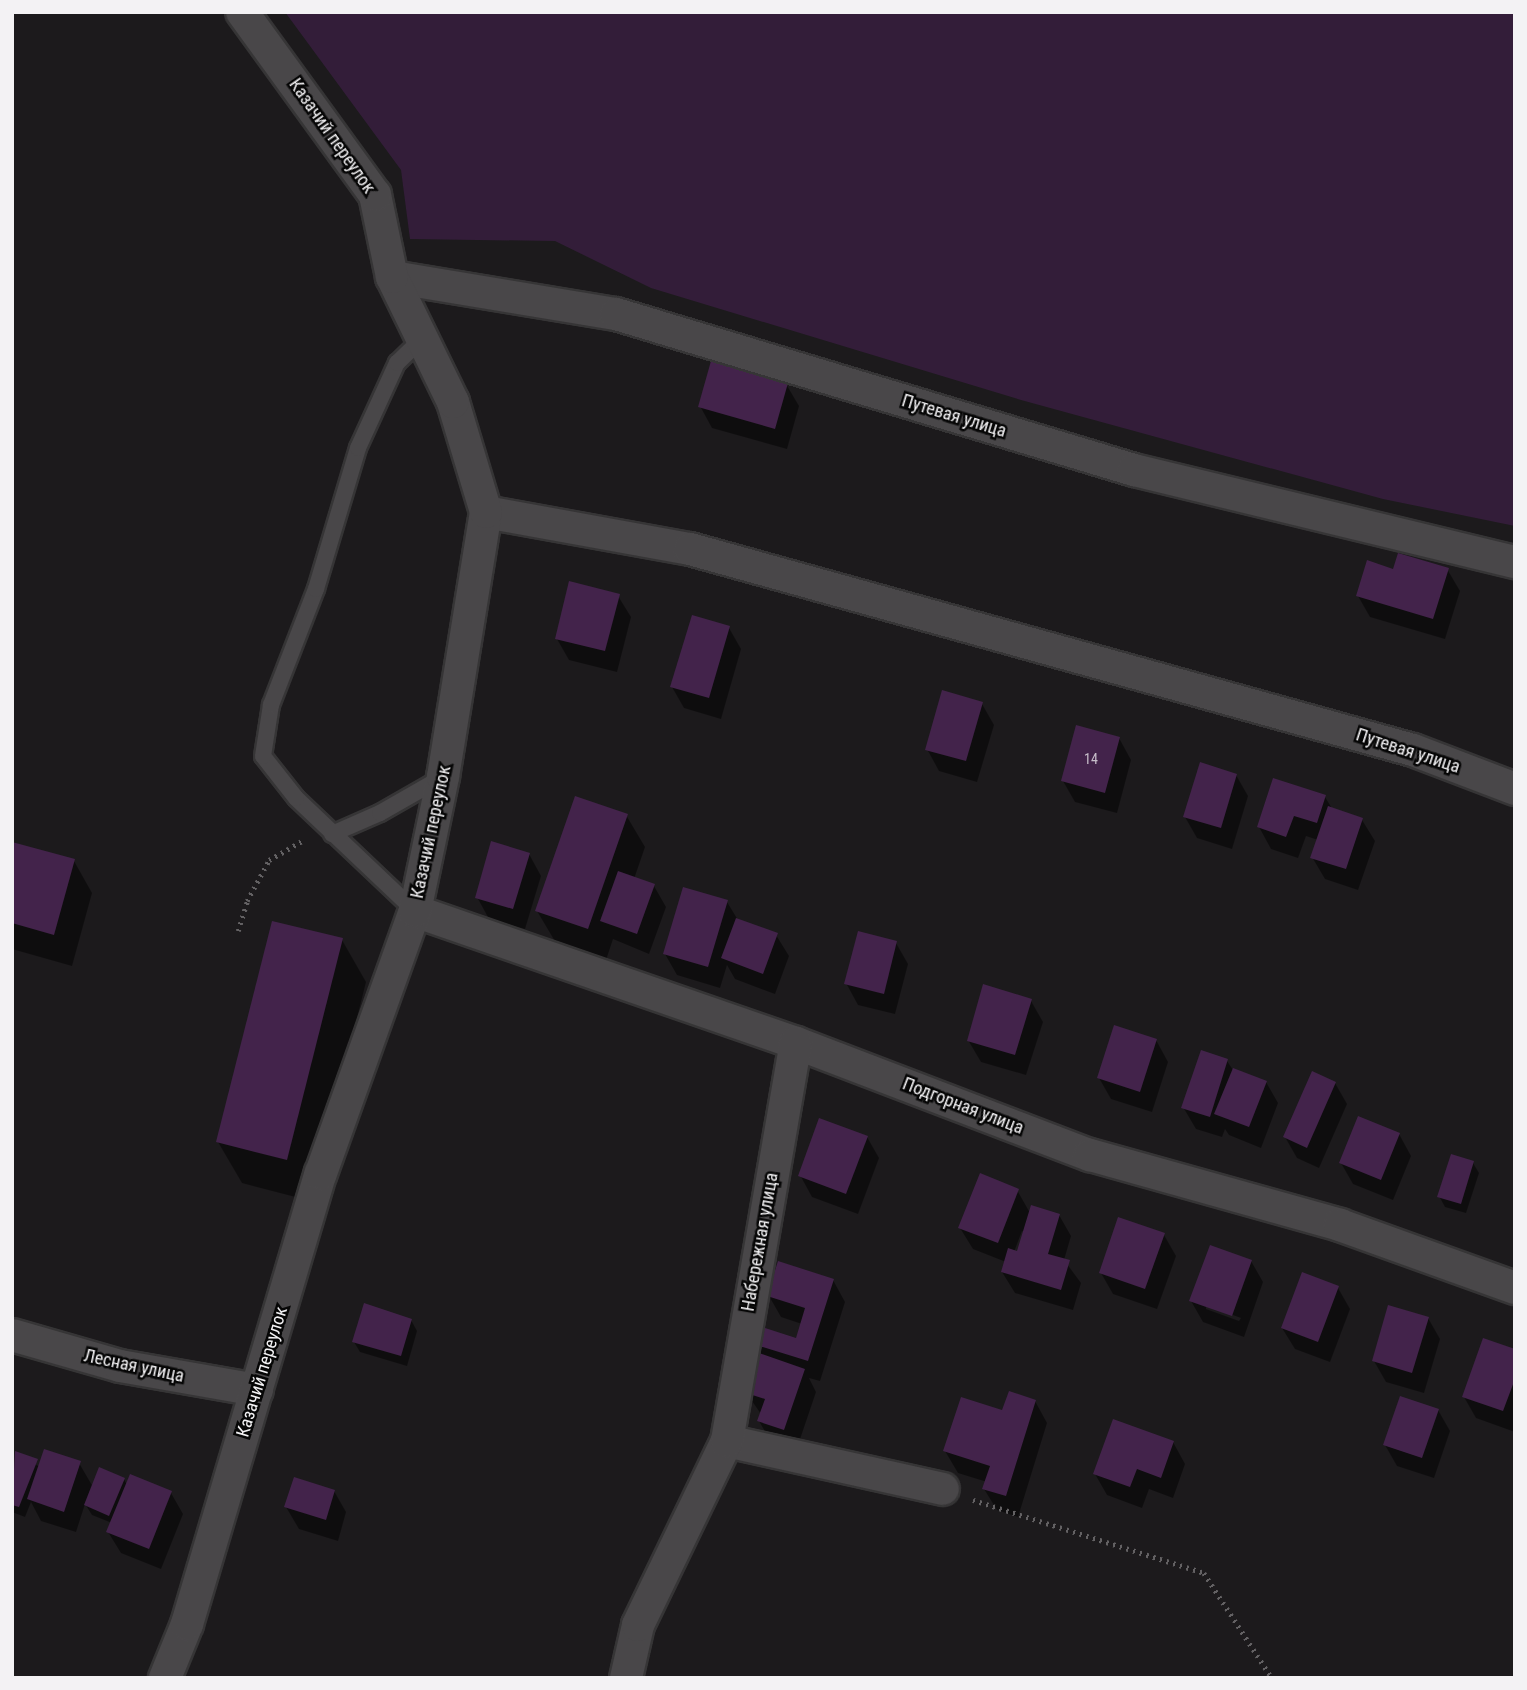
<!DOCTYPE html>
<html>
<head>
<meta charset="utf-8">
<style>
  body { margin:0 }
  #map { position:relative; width:1527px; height:1690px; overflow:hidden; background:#1c1a1c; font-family:"Roboto Condensed",sans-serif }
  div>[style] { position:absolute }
  .green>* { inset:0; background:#331d39 }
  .shadow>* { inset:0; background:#0007 }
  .building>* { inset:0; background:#43234b }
  .path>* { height:4.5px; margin-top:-2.25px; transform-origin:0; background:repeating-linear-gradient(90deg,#636163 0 2px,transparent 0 7px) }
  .roads { filter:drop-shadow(2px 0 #363536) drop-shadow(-2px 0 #363536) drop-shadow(0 2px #363536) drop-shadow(0 -2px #363536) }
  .service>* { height:16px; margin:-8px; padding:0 8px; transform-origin:8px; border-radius:8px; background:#494749 }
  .minor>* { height:32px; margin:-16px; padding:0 16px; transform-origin:16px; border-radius:16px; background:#494749 }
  span { translate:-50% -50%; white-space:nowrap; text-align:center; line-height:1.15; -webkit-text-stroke:5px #060606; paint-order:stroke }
  .number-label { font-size:14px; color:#c7beca }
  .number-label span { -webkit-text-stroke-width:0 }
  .street-label { font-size:18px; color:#f3f2f4 }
  .frame { position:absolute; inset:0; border:14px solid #f3f2f4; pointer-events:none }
</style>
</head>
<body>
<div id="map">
  <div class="green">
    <div style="clip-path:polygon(285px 12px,1515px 12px,1515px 526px,1383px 499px,1021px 400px,651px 288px,555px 241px,410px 239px,401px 170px)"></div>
  </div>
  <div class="shadow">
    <div style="clip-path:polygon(786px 384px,799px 406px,787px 449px,712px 428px,700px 406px)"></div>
    <div style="clip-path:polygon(1447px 569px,1460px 591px,1445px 639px,1370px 617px,1358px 596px,1395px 571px)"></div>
    <div style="clip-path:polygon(618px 596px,631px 617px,617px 672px,569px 660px,557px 639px)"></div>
    <div style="clip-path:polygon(729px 628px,741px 649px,721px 719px,684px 708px,672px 687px)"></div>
    <div style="clip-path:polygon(982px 704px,994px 725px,977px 782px,939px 771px,927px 749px)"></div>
    <div style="clip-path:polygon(1119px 738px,1131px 760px,1117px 813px,1075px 802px,1063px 781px)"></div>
    <div style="clip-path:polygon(1236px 775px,1248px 796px,1232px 849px,1197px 838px,1185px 817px)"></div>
    <div style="clip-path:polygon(1325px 797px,1333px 810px,1362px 820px,1375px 841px,1358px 890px,1325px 879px,1312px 857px,1318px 840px,1306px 836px,1298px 858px,1271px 849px,1259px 827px)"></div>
    <div style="clip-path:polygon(626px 815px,645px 847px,634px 879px,654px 886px,666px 907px,649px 954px,613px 939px,606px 960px,556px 943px,537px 911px)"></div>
    <div style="clip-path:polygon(12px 844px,74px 861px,92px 893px,72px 966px,12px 949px)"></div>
    <div style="clip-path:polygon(529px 854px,541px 876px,525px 929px,489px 919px,477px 897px)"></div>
    <div style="clip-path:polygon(727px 902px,738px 920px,776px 935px,789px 956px,775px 994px,735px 979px,727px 965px,720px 988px,677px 975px,665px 954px)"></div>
    <div style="clip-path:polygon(342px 940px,366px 982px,311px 1201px,242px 1183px,218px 1142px)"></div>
    <div style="clip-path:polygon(896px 943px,908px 964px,895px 1014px,858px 1005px,846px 983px)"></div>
    <div style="clip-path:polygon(1031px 1001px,1043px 1022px,1026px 1075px,981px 1062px,968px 1040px)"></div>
    <div style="clip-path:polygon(1156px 1040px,1168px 1062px,1152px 1112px,1111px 1099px,1099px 1078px)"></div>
    <div style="clip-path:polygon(1227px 1061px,1233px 1070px,1266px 1082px,1278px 1103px,1261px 1148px,1229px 1135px,1225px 1129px,1222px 1137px,1196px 1129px,1183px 1107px)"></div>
    <div style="clip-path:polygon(1335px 1083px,1347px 1104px,1319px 1168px,1297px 1158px,1285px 1137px)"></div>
    <div style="clip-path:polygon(1399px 1134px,1411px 1156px,1393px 1200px,1353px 1184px,1341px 1163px)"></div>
    <div style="clip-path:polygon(867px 1137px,879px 1158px,858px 1214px,812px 1197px,800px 1175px)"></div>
    <div style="clip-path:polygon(1473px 1163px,1479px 1173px,1466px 1213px,1445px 1207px,1439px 1196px)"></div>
    <div style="clip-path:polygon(evenodd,1017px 1190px,1030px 1213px,1059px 1215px,1071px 1236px,1064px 1260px,1081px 1283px,1073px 1310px,1015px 1293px,1002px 1272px,1006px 1262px,973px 1249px,960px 1228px,1017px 1190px,1022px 1231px,1025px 1232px,1018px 1253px,1014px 1252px,1022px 1231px)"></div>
    <div style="clip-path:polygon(1164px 1235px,1176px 1256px,1157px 1309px,1113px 1294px,1101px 1273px)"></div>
    <div style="clip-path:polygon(evenodd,1251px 1261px,1263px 1282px,1244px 1337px,1203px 1322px,1191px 1301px,1251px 1261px,1206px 1305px,1241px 1318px,1239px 1321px,1206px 1309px,1206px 1305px)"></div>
    <div style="clip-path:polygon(833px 1280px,845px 1302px,820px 1381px,809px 1378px,816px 1392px,796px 1451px,771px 1442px,759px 1421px,761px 1414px,745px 1391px,762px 1356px,755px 1343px,797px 1340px,802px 1324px,781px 1317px,769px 1296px)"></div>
    <div style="clip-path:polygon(1338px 1288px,1350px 1309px,1330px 1362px,1295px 1349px,1282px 1328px)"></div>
    <div style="clip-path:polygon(1428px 1318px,1440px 1339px,1424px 1393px,1386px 1382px,1374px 1361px)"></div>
    <div style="clip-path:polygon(411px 1320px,417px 1331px,407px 1366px,360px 1352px,354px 1342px)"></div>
    <div style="clip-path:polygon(1515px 1351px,1515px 1432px,1476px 1418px,1464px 1397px)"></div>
    <div style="clip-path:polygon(1035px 1401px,1047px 1423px,1018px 1517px,997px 1510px,984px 1489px,987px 1482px,958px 1473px,945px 1451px,1004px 1413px)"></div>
    <div style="clip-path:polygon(1438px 1410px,1450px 1431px,1434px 1478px,1397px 1466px,1385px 1445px)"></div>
    <div style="clip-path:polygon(1173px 1442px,1185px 1464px,1173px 1498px,1149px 1489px,1142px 1508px,1107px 1495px,1095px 1474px)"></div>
    <div style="clip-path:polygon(16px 1453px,40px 1467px,79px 1463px,93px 1487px,124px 1479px,127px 1485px,171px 1493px,183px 1514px,161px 1569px,121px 1553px,108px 1532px,112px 1523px,92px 1515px,85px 1504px,76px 1532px,41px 1521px,31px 1502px,25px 1517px,12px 1512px)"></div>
    <div style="clip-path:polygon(334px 1491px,346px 1512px,338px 1541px,299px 1529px,286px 1507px)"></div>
  </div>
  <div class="building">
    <div style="clip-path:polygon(711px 361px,788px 383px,775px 429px,698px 407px)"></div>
    <div style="clip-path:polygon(1398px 553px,1449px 568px,1433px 619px,1356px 596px,1367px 560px,1393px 569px)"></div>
    <div style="clip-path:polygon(569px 581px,620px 594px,605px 651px,555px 639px)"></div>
    <div style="clip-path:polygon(692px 615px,730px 626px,709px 698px,670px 687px)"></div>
    <div style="clip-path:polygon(942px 690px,983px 702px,966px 761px,925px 750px)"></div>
    <div style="clip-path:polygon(1076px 725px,1120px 737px,1105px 793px,1061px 781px)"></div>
    <div style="clip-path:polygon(1200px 762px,1237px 774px,1221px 828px,1183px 817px)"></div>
    <div style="clip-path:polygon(1273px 778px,1326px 795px,1317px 823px,1294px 816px,1286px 837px,1257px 827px)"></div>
    <div style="clip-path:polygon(575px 796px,628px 814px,588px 929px,535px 911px)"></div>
    <div style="clip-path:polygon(1328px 806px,1363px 818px,1346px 869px,1310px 858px)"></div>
    <div style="clip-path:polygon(491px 841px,530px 853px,513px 909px,475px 898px)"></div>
    <div style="clip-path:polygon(12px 842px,75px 859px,54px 935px,12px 923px)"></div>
    <div style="clip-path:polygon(618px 871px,655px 884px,637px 934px,600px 921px)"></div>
    <div style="clip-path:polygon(683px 887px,728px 900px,708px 967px,663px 954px)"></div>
    <div style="clip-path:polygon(736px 918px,778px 933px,763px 974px,721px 958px)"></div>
    <div style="clip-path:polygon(272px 921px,343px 938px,287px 1160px,216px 1142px)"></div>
    <div style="clip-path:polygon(858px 931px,897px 941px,884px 994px,844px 984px)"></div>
    <div style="clip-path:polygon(983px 984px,1032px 999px,1015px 1055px,967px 1041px)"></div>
    <div style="clip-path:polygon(1114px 1025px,1157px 1039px,1140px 1092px,1097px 1078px)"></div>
    <div style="clip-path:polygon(1201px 1050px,1228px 1059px,1210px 1117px,1181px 1108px)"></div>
    <div style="clip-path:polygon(1233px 1068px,1267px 1081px,1249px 1127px,1214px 1114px)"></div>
    <div style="clip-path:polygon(1312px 1071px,1336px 1082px,1307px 1148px,1283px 1137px)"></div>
    <div style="clip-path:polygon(1358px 1116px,1400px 1133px,1381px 1180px,1339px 1163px)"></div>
    <div style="clip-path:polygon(819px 1118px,868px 1136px,846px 1194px,798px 1176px)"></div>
    <div style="clip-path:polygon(1451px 1154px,1474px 1161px,1461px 1204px,1437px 1197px)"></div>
    <div style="clip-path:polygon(980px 1173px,1019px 1189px,998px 1243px,958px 1228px)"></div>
    <div style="clip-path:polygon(1031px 1205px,1060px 1214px,1048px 1254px,1070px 1260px,1061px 1290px,1001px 1272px,1008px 1248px,1017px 1251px)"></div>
    <div style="clip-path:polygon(1118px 1217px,1165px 1233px,1145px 1289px,1099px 1273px)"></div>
    <div style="clip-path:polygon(1210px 1245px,1252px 1260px,1232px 1316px,1189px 1301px)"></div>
    <div style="clip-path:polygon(778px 1261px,834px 1279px,808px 1361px,753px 1344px,759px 1326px,796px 1338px,805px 1308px,767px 1296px)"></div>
    <div style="clip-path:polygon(1302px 1272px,1339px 1286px,1318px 1342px,1281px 1328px)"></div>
    <div style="clip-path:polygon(364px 1303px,412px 1319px,401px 1356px,352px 1342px)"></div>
    <div style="clip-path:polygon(1388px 1305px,1429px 1317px,1412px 1373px,1372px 1361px)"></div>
    <div style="clip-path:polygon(1483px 1338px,1515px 1349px,1515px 1379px,1503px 1411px,1462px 1397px)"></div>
    <div style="clip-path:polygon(756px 1352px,805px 1369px,784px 1430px,757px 1421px,765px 1399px,743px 1392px)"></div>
    <div style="clip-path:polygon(1009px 1391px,1036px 1400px,1006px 1496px,982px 1489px,990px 1466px,943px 1451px,961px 1397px,1002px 1410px)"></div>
    <div style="clip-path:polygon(1400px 1396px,1439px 1409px,1422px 1458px,1383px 1445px)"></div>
    <div style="clip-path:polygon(1113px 1419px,1174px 1441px,1161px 1478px,1137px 1469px,1130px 1487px,1093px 1474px)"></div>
    <div style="clip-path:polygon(44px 1449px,81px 1461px,64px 1512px,27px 1499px)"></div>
    <div style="clip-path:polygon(15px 1451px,38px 1459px,19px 1507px,12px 1505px)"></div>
    <div style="clip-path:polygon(99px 1467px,125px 1478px,109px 1516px,84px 1505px)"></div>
    <div style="clip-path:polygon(130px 1474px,172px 1491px,149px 1549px,106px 1532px)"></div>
    <div style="clip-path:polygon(294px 1477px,335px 1490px,326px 1520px,284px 1507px)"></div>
  </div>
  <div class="path">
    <div style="left:238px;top:931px;width:31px;rotate:-73deg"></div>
    <div style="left:247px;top:901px;width:47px;rotate:-61.8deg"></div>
    <div style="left:269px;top:860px;width:39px;rotate:-30deg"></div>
    <div style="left:973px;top:1500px;width:242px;rotate:17.5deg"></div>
    <div style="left:1204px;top:1573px;width:125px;rotate:57.1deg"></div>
  </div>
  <div class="roads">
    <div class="service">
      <div style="left:332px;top:834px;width:52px;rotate:-23.6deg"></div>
      <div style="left:380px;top:813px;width:70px;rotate:-29.8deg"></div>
      <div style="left:415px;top:911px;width:164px;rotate:-136.5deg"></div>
      <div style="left:296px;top:798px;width:53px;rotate:-128.2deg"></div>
      <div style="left:263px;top:756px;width:52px;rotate:-81.1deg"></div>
      <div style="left:271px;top:705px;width:124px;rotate:-68.8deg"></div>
      <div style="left:316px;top:589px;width:147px;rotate:-73.4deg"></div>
      <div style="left:358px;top:448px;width:94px;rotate:-65.4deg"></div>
      <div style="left:397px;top:363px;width:33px;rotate:-44deg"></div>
    </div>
    <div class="minor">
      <div style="left:392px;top:277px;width:227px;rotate:9.4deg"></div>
      <div style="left:616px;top:314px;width:541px;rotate:16.76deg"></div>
      <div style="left:1134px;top:470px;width:392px;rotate:13.6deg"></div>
      <div style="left:486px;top:512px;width:207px;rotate:10.3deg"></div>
      <div style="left:690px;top:549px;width:750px;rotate:15.54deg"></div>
      <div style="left:1413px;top:750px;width:109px;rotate:20.9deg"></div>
      <div style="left:415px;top:911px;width:403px;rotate:19.1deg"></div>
      <div style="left:796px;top:1043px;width:315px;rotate:20.9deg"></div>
      <div style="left:1090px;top:1155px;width:260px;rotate:15.6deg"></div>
      <div style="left:1340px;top:1225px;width:186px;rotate:19.8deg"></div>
      <div style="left:12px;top:1335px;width:112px;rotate:16deg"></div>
      <div style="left:120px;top:1366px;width:139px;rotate:9.9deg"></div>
      <div style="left:727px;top:1441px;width:221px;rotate:12.5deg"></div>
      <div style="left:165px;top:1678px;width:58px;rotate:-67.8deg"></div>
      <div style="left:187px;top:1624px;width:470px;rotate:-73.5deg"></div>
      <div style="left:321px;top:1173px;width:278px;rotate:-70.3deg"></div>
      <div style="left:415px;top:911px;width:137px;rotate:-78.2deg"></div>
      <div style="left:443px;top:777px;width:268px;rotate:-80.8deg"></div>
      <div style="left:486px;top:512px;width:115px;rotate:-106.7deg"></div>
      <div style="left:453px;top:402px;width:139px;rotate:-116deg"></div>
      <div style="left:392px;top:277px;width:84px;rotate:-101.7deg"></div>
      <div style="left:375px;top:195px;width:226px;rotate:-126deg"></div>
      <div style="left:626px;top:1678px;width:54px;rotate:-77.2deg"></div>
      <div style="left:638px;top:1625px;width:204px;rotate:-64.2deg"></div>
      <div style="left:727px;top:1441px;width:404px;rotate:-80.2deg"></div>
    </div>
  </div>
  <div class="number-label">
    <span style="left:1091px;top:759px">14</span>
  </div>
  <div class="street-label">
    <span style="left:332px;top:136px;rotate:55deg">Казачий переулок</span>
    <span style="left:954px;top:416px;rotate:17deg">Путевая улица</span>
    <span style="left:1408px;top:751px;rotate:18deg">Путевая улица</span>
    <span style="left:431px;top:832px;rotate:-78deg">Казачий переулок</span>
    <span style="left:963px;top:1106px;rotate:21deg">Подгорная улица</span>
    <span style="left:760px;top:1242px;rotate:-80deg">Набережная улица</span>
    <span style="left:134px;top:1366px;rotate:12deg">Лесная улица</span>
    <span style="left:262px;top:1372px;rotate:-73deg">Казачий переулок</span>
  </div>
  <div class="frame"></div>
</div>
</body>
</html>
